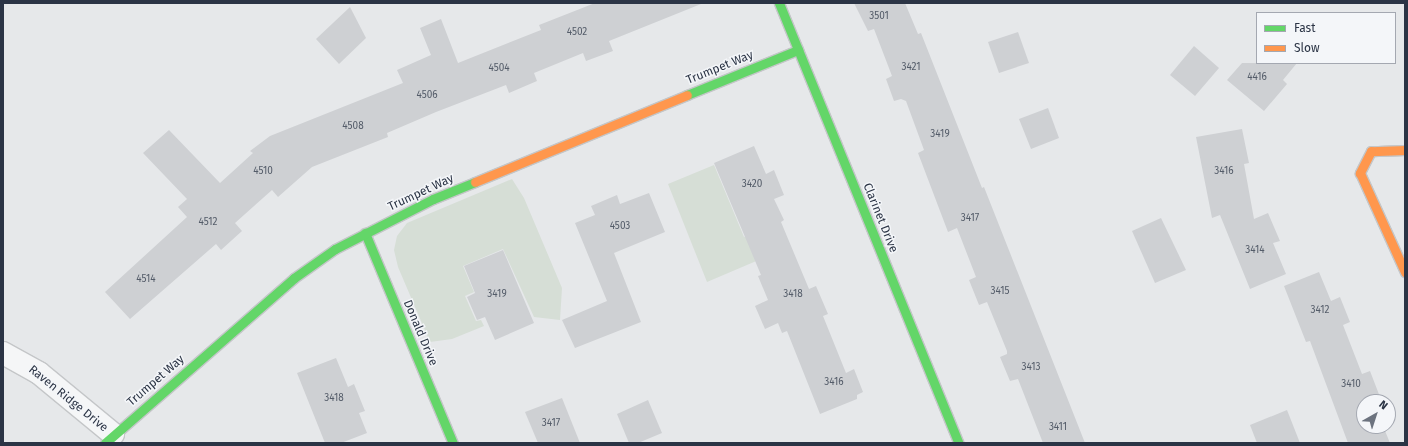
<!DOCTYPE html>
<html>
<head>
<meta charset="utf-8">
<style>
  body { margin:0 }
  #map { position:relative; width:1408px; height:446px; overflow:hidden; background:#e6e8ea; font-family:"Fira Sans",sans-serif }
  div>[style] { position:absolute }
  .green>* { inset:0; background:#d6ded6 }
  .building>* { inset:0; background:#ced0d3 }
  .roads { filter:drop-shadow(1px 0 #c4c6c8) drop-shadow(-1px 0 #c4c6c8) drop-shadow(0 1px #c4c6c8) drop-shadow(0 -1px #c4c6c8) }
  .street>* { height:22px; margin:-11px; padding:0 11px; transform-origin:11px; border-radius:11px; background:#f5f6f7 }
  .fast>* { height:9px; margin:-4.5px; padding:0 4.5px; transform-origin:4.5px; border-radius:4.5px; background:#63d668 }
  .slow>* { height:9px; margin:-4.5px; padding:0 4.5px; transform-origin:4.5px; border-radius:4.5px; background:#ff974d }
  span { translate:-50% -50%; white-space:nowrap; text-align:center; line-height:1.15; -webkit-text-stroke:3px #f4f6f9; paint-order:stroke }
  .number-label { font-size:10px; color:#545c69 }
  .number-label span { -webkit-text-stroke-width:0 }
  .street-label { font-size:12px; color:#2b3445 }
  .frame { position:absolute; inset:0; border:4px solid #2b3445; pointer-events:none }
  .legend { position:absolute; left:1256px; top:12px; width:140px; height:52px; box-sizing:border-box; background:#f4f6f9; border:1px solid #a4a8b1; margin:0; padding:5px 7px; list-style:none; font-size:12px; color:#2b3445 }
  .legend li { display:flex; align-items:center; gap:8px; height:20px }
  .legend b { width:20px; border:1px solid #a4a8b1 }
  .north { position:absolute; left:1356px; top:394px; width:40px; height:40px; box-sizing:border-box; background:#f4f6f9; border:1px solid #a4a8b1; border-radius:50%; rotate:39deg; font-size:11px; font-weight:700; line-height:16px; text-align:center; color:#2b3445 }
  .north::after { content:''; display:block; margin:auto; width:14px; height:18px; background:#6c737f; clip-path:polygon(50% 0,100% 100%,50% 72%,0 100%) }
</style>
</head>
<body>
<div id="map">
  <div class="green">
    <div style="clip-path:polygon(714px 165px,744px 237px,751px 234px,761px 259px,707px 282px,668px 184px)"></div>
    <div style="clip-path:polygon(512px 179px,524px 198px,562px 288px,560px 320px,534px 317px,503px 249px,463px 266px,474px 292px,465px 296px,476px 321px,481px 320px,484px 326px,452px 339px,430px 342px,398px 267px,394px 250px,397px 236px,407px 223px)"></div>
  </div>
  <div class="building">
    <div style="clip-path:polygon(595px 3px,701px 4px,609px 41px,613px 51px,586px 61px,583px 53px,534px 73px,537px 81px,509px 93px,506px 85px,436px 112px,387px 133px,388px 137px,312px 167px,278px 197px,272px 190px,235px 223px,242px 231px,221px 250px,216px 244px,130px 319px,105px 292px,187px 217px,178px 207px,187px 199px,143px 153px,169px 130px,220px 183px,253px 153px,250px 151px,270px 136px,403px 83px,397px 70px,431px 55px,420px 28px,441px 19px,458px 63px,541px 30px,539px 25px)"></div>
    <div style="clip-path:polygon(854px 3px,905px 3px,918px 34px,921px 33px,982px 188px,984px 187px,1085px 443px,1043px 443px,1018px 379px,1010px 381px,1000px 357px,1007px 354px,1007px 351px,987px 302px,979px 305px,969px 280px,976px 277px,957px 228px,948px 232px,918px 153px,924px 150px,906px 101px,901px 99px,894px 101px,886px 79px,892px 76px,874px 29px,868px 31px)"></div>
    <div style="clip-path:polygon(350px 7px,366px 38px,339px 64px,316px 39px)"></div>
    <div style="clip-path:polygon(1018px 32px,1029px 63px,999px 73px,988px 42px)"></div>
    <div style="clip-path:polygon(1194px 46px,1219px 68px,1195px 96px,1170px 75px)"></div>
    <div style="clip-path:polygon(1242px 63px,1297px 63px,1283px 80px,1287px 84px,1264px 111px,1227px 80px)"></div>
    <div style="clip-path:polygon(1048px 108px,1059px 138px,1031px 149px,1019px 119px)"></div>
    <div style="clip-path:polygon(1242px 129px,1249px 163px,1244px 164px,1254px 219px,1268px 213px,1280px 241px,1273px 243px,1286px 274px,1250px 289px,1220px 215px,1212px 218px,1196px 137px)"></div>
    <div style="clip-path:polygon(754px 146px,766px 174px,774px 170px,784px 195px,774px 199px,784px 220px,781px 222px,809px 289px,816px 286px,828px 314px,823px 316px,846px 373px,854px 369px,863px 392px,857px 395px,857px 399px,820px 414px,787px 331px,782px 333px,778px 323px,765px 329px,755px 306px,768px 300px,758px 276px,761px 275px,714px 163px)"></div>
    <div style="clip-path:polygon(649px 193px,665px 232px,614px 253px,641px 322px,575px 348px,562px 320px,607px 301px,575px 223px,595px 215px,591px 206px,617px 195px,620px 204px)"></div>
    <div style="clip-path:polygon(1161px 218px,1186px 270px,1155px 283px,1132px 231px)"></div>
    <div style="clip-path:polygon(503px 250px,534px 323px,495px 340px,485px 317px,477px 320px,467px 297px,475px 293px,464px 266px)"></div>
    <div style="clip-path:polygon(1319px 272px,1331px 301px,1340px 297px,1350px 322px,1343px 325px,1362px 374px,1370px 371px,1380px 397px,1373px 402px,1364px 402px,1364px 426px,1383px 426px,1390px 443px,1348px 443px,1310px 341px,1306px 342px,1284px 286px)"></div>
    <div style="clip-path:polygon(336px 358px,348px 387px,354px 384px,365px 411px,359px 413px,367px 433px,341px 443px,325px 443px,297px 373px)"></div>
    <div style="clip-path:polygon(562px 398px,580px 443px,538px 443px,525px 412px)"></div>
    <div style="clip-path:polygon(648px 400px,662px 433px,638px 443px,629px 443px,617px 414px)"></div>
    <div style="clip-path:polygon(1287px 410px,1300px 443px,1257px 443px,1250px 425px)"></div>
  </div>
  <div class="roads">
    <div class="street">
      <div style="left:3px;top:353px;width:41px;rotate:29.1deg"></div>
      <div style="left:39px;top:373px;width:96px;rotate:39.5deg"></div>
    </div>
    <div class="fast">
      <div style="left:779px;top:3px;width:475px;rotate:67.8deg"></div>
      <div style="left:687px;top:95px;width:120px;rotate:-22.1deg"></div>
      <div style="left:365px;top:233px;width:228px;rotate:67.3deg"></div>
      <div style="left:105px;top:443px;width:251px;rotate:-41.1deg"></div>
      <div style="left:294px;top:278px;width:50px;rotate:-35.3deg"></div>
      <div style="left:335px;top:249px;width:110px;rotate:-27deg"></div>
      <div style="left:433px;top:199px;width:45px;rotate:-22deg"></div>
    </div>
    <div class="slow">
      <div style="left:1405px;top:150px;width:34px;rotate:178deg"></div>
      <div style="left:1371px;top:151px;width:25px;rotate:117deg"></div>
      <div style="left:1360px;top:173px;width:109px;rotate:65.6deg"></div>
      <div style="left:475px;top:182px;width:229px;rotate:-22.3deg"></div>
    </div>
  </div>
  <div class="number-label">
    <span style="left:879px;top:17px">3501</span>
    <span style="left:577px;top:33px">4502</span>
    <span style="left:911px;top:68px">3421</span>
    <span style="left:499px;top:69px">4504</span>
    <span style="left:1257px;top:78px">4416</span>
    <span style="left:427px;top:96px">4506</span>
    <span style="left:353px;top:127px">4508</span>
    <span style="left:940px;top:135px">3419</span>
    <span style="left:263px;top:172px">4510</span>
    <span style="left:1224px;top:172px">3416</span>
    <span style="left:752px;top:185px">3420</span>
    <span style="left:970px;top:219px">3417</span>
    <span style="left:208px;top:223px">4512</span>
    <span style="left:620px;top:227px">4503</span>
    <span style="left:1255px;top:251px">3414</span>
    <span style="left:146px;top:280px">4514</span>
    <span style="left:1000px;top:292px">3415</span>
    <span style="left:497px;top:295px">3419</span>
    <span style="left:793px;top:295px">3418</span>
    <span style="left:1320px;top:311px">3412</span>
    <span style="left:1031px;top:368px">3413</span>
    <span style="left:834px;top:383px">3416</span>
    <span style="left:1351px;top:385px">3410</span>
    <span style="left:334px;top:399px">3418</span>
    <span style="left:551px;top:424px">3417</span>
    <span style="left:1058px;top:428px">3411</span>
  </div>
  <div class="street-label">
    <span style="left:720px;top:68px;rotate:-22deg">Trumpet Way</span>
    <span style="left:421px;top:193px;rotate:-25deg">Trumpet Way</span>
    <span style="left:880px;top:218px;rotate:68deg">Clarinet Drive</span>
    <span style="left:420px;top:333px;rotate:67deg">Donald Drive</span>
    <span style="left:156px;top:381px;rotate:-41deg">Trumpet Way</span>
    <span style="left:68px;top:399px;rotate:39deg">Raven Ridge Drive</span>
  </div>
  <div class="frame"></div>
  <ul class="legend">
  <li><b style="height:5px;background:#63d668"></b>Fast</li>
  <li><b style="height:5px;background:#ff974d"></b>Slow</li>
  </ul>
  <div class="north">N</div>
</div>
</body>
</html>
